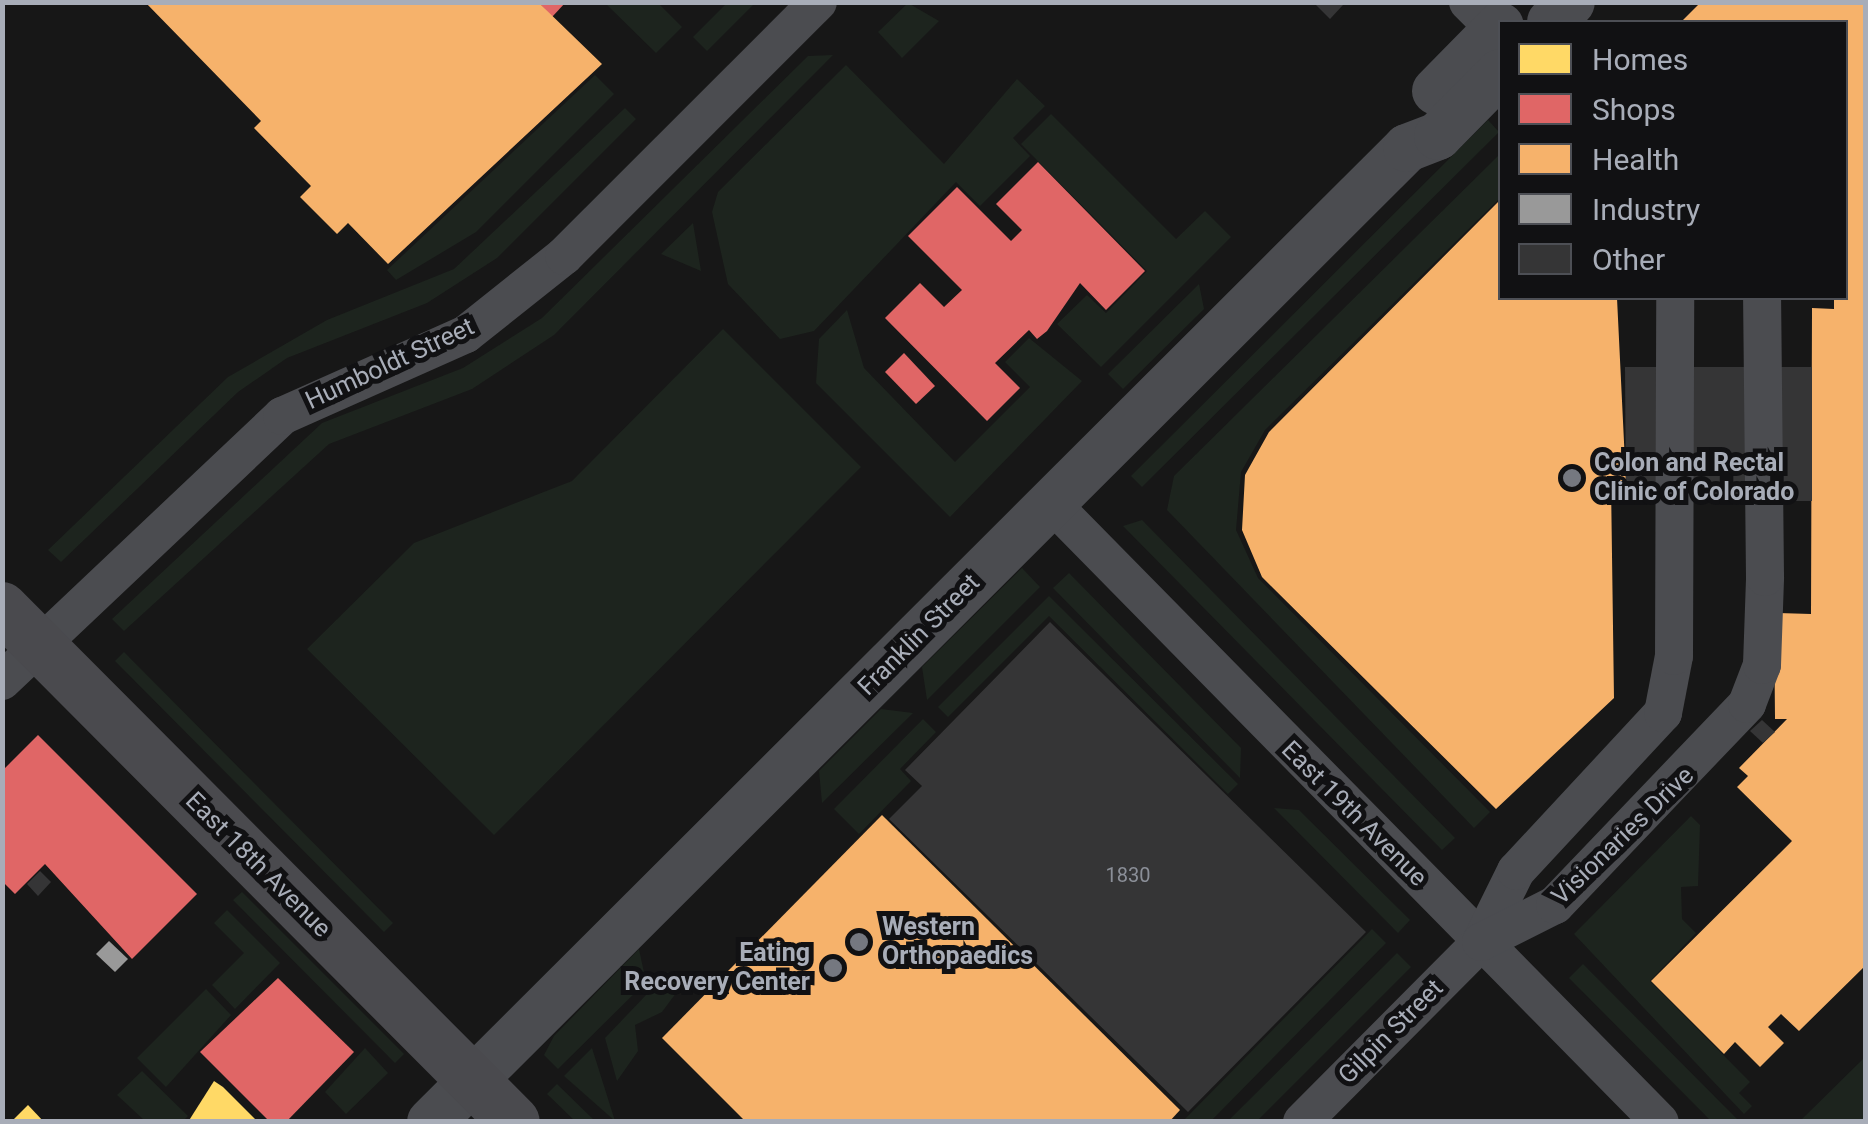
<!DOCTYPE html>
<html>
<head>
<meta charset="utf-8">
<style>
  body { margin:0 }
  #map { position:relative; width:1868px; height:1124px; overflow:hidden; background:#171717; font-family:Roboto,sans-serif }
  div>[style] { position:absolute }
  .green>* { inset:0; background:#1d241e }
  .homes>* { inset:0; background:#ffd966 }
  .shops>* { inset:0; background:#e06666 }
  .health>* { inset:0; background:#f6b26b }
  .industry>* { inset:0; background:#999 }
  .building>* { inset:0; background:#353536 }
  .minor>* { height:38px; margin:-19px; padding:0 19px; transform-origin:19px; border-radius:19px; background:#4b4c50 }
  .tertiary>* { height:48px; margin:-24px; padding:0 24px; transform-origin:24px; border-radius:24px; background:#4b4c50 }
  .secondary>* { height:52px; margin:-26px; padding:0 26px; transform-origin:26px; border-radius:26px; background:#4a4a4e }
  .dots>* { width:28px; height:28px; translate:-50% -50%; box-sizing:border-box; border:5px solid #111113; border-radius:50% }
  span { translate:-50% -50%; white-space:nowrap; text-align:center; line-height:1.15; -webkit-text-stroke:10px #111113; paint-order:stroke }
  .number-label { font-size:20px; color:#8b8f98 }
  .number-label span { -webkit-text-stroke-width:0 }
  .street-label { font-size:25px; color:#a8adb8 }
  .poi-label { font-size:25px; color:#a8adb8; font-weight:700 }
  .left { translate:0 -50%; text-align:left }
  .right { translate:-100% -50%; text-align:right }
  .frame { position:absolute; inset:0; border:5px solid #a8adb8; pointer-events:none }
  .legend { position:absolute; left:1498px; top:20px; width:350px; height:280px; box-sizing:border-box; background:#111113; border:2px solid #4d4f55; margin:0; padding:12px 18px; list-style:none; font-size:30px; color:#a8adb8 }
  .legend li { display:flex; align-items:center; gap:20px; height:50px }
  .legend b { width:50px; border:2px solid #4d4f55 }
</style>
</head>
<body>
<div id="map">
  <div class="green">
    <div style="clip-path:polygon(728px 2px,755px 3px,707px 51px,693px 37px)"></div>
    <div style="clip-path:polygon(605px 3px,658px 3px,682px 27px,656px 53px)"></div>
    <div style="clip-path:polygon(908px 3px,939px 21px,902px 58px,878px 32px)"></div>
    <div style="clip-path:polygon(833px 55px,554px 335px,472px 389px,329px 444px,124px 631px,112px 619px,322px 423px,463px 368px,542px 318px,808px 56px)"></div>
    <div style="clip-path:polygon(846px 65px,944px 164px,1017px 79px,1045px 106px,1013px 138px,1030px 156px,980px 206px,956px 182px,814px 331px,780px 339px,728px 284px,712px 212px,718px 192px)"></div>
    <div style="clip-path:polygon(595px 75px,614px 94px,476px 232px,396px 280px,387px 270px)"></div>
    <div style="clip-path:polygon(625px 108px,636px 119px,497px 258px,427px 303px,287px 358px,238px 392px,61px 562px,48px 550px,228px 377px,327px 320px,454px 269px)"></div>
    <div style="clip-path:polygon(1051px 114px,1176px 239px,1205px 211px,1231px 237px,1101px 367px,1057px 324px,1087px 295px,1106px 313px,1147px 271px,1021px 144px)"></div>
    <div style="clip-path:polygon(1488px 120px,1499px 132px,1142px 487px,1131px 476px)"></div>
    <div style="clip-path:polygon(1500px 154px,1500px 198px,1265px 430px,1241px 472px,1236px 530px,1258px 578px,1490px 812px,1474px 828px,1167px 510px,1174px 476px)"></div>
    <div style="clip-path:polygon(693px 223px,701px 271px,661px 254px)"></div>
    <div style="clip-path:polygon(1199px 284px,1204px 309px,1123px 389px,1108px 374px)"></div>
    <div style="clip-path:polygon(847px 310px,864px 368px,955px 462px,1030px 387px,1005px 362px,1029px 338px,1082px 381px,950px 517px,816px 383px,819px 339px)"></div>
    <div style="clip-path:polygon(723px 329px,861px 467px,494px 835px,307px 649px,414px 543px,572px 481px)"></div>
    <div style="clip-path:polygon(1142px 520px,1455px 838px,1442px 850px,1123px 526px)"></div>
    <div style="clip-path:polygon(1022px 568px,1040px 587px,927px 700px,922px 667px)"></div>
    <div style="clip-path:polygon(1069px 573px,1241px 748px,1240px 778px,1053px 588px)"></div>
    <div style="clip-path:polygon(1049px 596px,1238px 784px,1228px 794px,1049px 616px,948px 717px,938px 707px)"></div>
    <div style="clip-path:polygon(124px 652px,393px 923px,384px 932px,115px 661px)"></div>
    <div style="clip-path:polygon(881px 709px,913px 713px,822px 803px,819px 771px)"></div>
    <div style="clip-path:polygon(923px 719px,936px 732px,900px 769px,911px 781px,859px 834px,834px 809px)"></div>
    <div style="clip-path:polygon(1274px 808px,1299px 810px,1410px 920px,1398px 933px)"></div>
    <div style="clip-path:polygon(1691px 816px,1700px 825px,1698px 886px,1681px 887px,1682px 919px,1696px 933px,1650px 981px,1750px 1082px,1739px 1093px,1752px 1106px,1744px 1114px,1574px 934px)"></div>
    <div style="clip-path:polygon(242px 892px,404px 1054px,395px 1063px,233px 900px)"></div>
    <div style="clip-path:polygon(227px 910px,280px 963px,235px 1009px,212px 985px,244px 953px,214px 923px)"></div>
    <div style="clip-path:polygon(1372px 929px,1386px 943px,1211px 1121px,1183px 1121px)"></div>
    <div style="clip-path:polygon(639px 949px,646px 982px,558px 1069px,544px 1055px,554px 1036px)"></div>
    <div style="clip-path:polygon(1397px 953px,1411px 967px,1257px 1121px,1228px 1121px)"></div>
    <div style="clip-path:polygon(1583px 964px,1739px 1121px,1711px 1121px,1569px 978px)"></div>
    <div style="clip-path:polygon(668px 972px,682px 985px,662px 1012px,635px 1025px,638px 1051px,617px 1081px,605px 1038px)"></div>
    <div style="clip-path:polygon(206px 989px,231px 1015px,166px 1087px,137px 1058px)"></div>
    <div style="clip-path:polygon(365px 1048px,388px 1073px,346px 1114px,325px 1092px)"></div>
    <div style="clip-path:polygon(592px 1048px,615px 1121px,564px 1076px)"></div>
    <div style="clip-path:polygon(1865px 1057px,1865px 1121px,1800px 1121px)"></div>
    <div style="clip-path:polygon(142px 1071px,188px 1116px,183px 1121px,145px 1121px,117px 1095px)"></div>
    <div style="clip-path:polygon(557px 1084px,595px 1121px,575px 1121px,547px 1094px)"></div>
  </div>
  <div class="homes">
    <div style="clip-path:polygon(214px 1081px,223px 1087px,258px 1122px,188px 1122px)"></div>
    <div style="clip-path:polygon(28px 1105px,44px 1122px,11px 1122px)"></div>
  </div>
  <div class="shops">
    <div style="clip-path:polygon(538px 2px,566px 2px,552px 17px)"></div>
    <div style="clip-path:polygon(1038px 162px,1145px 271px,1106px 310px,1080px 283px,1047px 331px,1037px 339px,1029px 330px,995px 363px,1020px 388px,987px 421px,885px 318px,920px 283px,944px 307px,962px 290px,908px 236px,957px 187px,1011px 241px,1022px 230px,996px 204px)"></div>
    <div style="clip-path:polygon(904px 353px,935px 386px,916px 404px,885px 372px)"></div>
    <div style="clip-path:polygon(38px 735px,197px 894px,132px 959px,45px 864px,15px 894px,2px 881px,2px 771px)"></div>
    <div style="clip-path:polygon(278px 978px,354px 1052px,286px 1122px,270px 1122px,200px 1052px)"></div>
  </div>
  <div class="health">
    <div style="clip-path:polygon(145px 2px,538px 2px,602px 64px,388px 264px,348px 223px,337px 234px,300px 197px,311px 186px,254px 128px,261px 121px)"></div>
    <div style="clip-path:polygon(1701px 2px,1866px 2px,1866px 965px,1799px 1031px,1781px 1014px,1768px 1027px,1784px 1043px,1760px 1067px,1735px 1042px,1724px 1054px,1651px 981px,1792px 841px,1737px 787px,1748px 776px,1739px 768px,1787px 719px,1775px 719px,1774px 613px,1811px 614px,1812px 308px,1834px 309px,1834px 298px,1846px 298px,1846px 22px,1681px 22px)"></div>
    <div style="clip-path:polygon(1500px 200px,1500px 298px,1617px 298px,1626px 483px,1611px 483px,1614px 698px,1496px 809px,1262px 577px,1242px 530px,1245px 475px,1269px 432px)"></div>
    <div style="clip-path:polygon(882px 815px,1180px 1110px,1169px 1122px,746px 1122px,662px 1038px)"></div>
  </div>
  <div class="industry">
    <div style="clip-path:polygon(109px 941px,128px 959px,115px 972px,96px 954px)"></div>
  </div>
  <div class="building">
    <div style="clip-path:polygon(1313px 2px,1341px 2px,1343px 5px,1330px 19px)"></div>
    <div style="clip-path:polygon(1625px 367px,1812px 367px,1812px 501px,1626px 501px)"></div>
    <div style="clip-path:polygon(1050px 622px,1366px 932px,1188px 1112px,889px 819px,922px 786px,905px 770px)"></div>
    <div style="clip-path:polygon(1762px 720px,1775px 732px,1763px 743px,1750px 731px)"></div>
    <div style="clip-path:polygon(40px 871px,51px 882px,38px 896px,27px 884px)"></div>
  </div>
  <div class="minor">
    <div style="left:1468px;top:2px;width:45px;rotate:45deg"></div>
    <div style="left:1051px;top:503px;width:868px;rotate:45.47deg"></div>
    <div style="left:2px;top:681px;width:386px;rotate:-43.4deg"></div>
    <div style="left:282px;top:416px;width:201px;rotate:-24deg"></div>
    <div style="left:466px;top:334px;width:125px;rotate:-38.5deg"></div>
    <div style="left:564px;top:256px;width:359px;rotate:-45deg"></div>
    <div style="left:1481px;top:942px;width:79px;rotate:-63.8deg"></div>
    <div style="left:1516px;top:871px;width:216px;rotate:-47.1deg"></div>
    <div style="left:1663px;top:713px;width:58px;rotate:-79.1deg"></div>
    <div style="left:1674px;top:656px;width:358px;rotate:-89.8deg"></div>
    <div style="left:1302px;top:1122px;width:254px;rotate:-45.2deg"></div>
    <div style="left:1481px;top:942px;width:83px;rotate:-26.6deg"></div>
    <div style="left:1555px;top:905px;width:278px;rotate:-46.3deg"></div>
    <div style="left:1747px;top:704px;width:42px;rotate:-69deg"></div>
    <div style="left:1762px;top:665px;width:88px;rotate:-88deg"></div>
    <div style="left:1765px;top:577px;width:279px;rotate:-90.6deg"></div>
  </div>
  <div class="tertiary">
    <div style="left:1551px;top:22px;width:28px;rotate:-45deg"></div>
    <div style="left:1436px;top:91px;width:91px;rotate:-45.4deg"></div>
    <div style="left:431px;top:1122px;width:1379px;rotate:-44.94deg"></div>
    <div style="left:1407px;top:148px;width:33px;rotate:-21deg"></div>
    <div style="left:1438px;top:136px;width:88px;rotate:-45.5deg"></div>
  </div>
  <div class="secondary">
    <div style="left:2px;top:608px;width:725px;rotate:45.11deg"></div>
  </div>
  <div class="dots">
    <div style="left:1572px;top:478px;background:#757880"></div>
    <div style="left:859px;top:942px;background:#757880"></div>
    <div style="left:833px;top:968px;background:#757880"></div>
  </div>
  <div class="number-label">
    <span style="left:1128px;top:875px">1830</span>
  </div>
  <div class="street-label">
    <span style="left:390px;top:364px;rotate:-25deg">Humboldt Street</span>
    <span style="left:919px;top:635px;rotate:-45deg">Franklin Street</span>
    <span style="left:1354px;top:814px;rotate:45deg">East 19th Avenue</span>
    <span style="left:1623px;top:836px;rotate:-44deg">Visionaries Drive</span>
    <span style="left:258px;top:865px;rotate:45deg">East 18th Avenue</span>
    <span style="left:1391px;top:1032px;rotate:-45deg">Gilpin Street</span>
  </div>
  <div class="poi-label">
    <span class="left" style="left:1594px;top:478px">Colon and Rectal<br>Clinic of Colorado</span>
    <span class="left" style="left:882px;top:942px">Western<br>Orthopaedics</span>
    <span class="right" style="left:810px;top:968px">Eating<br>Recovery Center</span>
  </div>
  <div class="frame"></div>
  <ul class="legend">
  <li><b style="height:28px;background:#ffd966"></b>Homes</li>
  <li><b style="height:28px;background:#e06666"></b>Shops</li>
  <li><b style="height:28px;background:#f6b26b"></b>Health</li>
  <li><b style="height:28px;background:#999"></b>Industry</li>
  <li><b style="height:28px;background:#353536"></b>Other</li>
  </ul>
</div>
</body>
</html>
